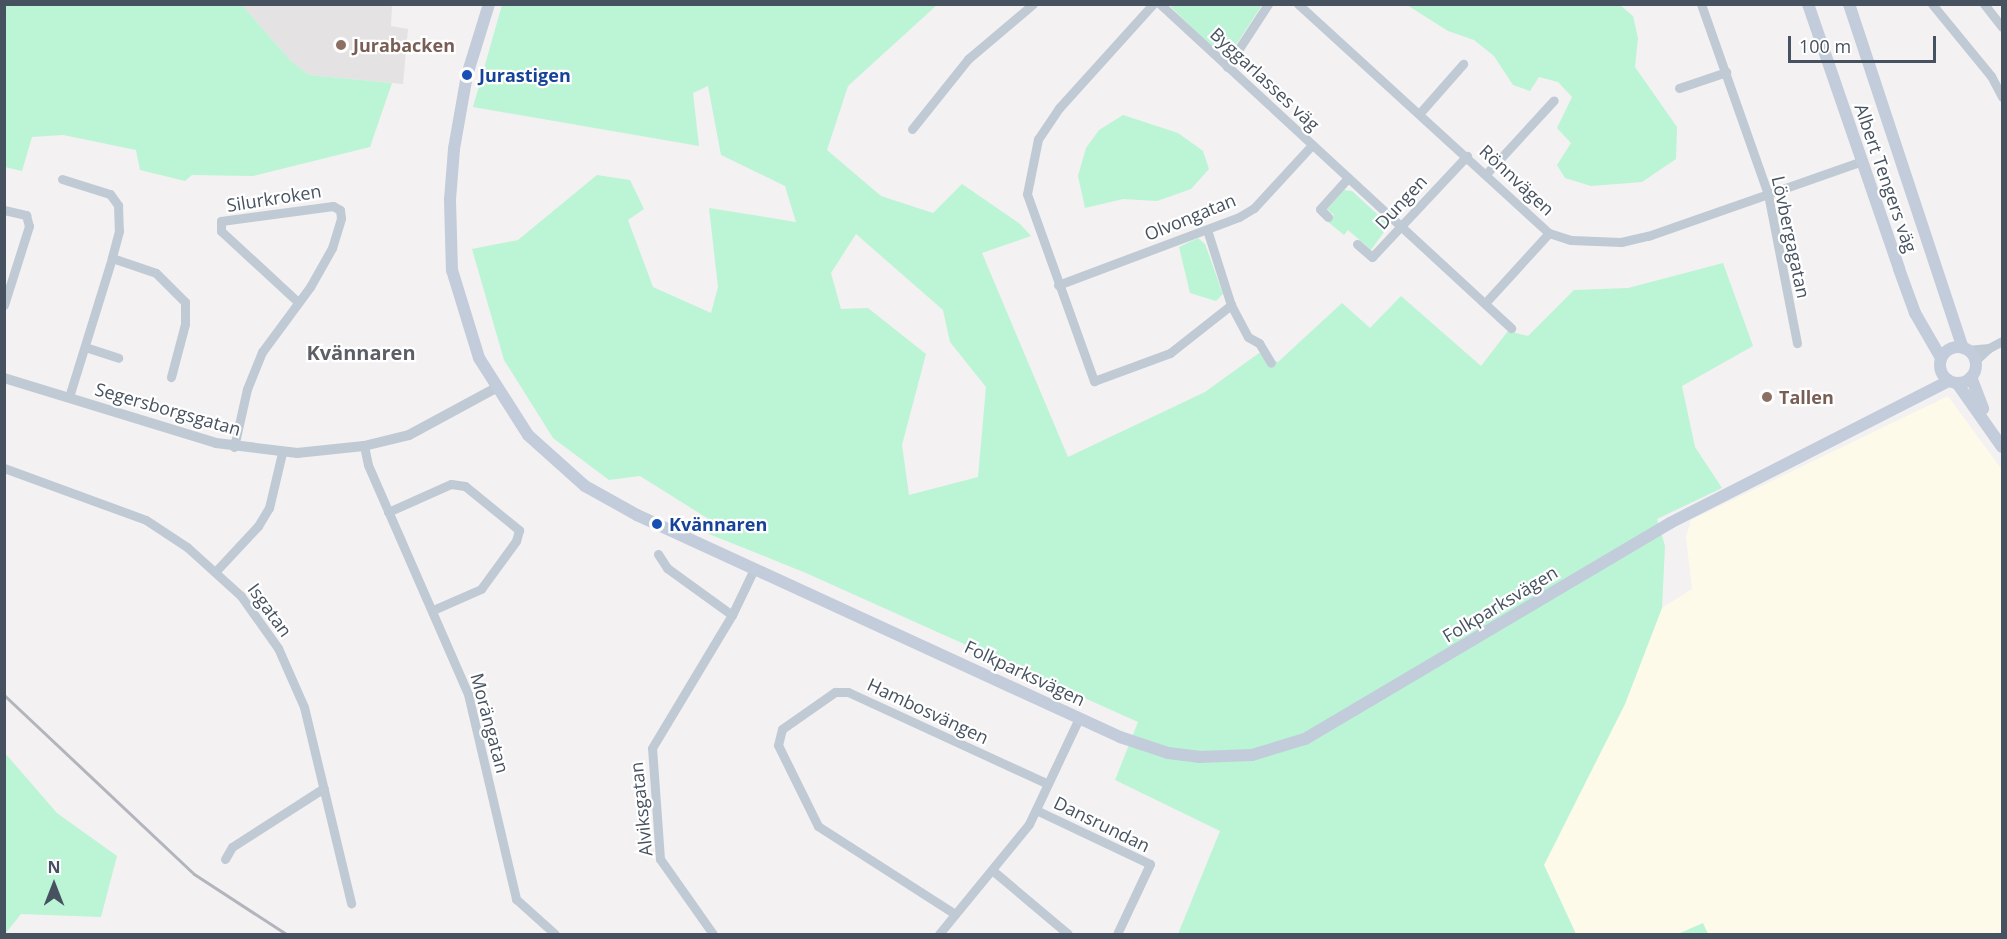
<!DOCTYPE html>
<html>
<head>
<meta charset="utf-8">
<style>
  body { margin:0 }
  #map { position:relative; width:2007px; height:939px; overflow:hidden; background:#f3f1f1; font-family:"Open Sans",sans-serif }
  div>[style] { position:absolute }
  .commercial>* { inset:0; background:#fefaea }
  .education>* { inset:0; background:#e4e2e2 }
  .green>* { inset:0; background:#bcf4d6 }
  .minor>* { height:9px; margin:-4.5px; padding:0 4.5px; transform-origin:4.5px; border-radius:4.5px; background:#c0cad4 }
  .tertiary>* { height:10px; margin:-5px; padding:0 5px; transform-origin:5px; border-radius:5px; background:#c0cad4 }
  .secondary>* { height:12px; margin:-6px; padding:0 6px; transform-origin:6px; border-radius:6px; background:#c2ccdb }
  .secondary>.ring { margin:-6px; padding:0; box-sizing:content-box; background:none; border:12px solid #c2ccdb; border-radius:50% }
  .rail>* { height:3px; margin:-1.5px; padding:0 1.5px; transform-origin:1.5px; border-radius:1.5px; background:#b2b5bc }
  .dots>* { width:16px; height:16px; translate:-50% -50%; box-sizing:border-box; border:3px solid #fff; border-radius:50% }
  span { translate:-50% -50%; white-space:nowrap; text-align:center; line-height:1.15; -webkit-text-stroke:4.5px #fff; paint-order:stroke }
  .education-label { font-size:18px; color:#785e54; font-weight:700 }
  .left { translate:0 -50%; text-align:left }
  .transit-label { font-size:18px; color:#164399; font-weight:700 }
  .street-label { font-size:18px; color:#475260 }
  .neighbourhood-label { font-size:20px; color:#5c6066; font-weight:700 }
  .frame { position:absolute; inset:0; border:6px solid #475260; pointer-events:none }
  .north { position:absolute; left:24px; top:855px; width:60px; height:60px; -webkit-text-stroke:4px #fff; paint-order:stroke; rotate:0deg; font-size:16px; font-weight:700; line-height:24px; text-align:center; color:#475260 }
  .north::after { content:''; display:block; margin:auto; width:21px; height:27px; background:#475260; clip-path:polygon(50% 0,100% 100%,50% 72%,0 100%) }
  .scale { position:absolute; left:1788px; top:36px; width:148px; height:27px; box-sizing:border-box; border:3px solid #475260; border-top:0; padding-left:8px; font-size:18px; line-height:21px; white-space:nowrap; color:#475260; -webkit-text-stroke:4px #fff; paint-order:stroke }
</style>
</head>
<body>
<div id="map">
  <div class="commercial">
    <div style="clip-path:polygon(1948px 396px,2002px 470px,2002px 931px,1995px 934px,1708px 934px,1703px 923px,1678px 934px,1576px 934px,1544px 865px,1625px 704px,1662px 608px,1692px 589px,1686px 537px,1691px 520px)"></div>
  </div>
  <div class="education">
    <div style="clip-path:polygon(242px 5px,392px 5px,391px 26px,408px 29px,403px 84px,309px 75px,291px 61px)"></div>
  </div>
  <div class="green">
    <div style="clip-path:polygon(evenodd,938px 4px,848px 86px,827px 150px,881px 196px,933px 213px,962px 184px,1020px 224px,1031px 236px,982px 253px,1068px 457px,1205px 392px,1259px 353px,1278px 362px,1342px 303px,1370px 328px,1401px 296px,1481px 366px,1508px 331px,1528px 336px,1574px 290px,1628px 288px,1723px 263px,1753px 346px,1682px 386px,1695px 447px,1722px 488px,1657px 519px,1665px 546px,1662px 608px,1625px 704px,1544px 865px,1576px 934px,1178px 934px,1220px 831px,1115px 780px,1138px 722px,806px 573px,704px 532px,707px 518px,640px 476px,609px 480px,553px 438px,504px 360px,472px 249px,518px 240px,597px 175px,630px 180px,644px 209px,628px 220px,653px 287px,711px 313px,718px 287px,709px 208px,796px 222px,785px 186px,721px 155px,708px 86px,693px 93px,699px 146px,473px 107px,502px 5px,938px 4px,856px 234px,943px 310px,950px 342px,986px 387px,978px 477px,909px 495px,902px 445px,926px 354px,868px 308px,841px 309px,831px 273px,856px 234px)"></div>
    <div style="clip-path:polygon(4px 5px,242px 5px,291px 61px,309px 75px,392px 83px,370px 147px,253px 176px,192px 175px,185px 181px,140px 170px,136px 150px,63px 135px,32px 137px,22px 171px,5px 167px)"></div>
    <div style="clip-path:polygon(1169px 5px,1262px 5px,1236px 45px,1223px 51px,1213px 48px)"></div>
    <div style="clip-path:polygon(1407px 5px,1620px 5px,1633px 16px,1638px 38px,1635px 67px,1677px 127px,1676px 159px,1642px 182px,1591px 186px,1565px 178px,1557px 165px,1571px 143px,1557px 128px,1572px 97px,1558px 82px,1539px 77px,1530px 91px,1513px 85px,1494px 56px,1474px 40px,1448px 31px)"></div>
    <div style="clip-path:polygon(1123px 115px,1178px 133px,1203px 151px,1209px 169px,1191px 189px,1157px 201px,1123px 199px,1085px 208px,1078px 176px,1086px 148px,1099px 130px)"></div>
    <div style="clip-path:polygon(1344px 190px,1352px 191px,1389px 225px,1371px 250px,1348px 230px,1344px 235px,1328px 222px,1334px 215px,1327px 209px)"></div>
    <div style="clip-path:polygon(1198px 238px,1205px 244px,1223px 294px,1216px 301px,1190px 293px,1179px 247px)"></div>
    <div style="clip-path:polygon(4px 752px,57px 813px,117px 856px,101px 917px,21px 914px,5px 934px)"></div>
    <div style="clip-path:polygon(1703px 923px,1708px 934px,1678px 934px)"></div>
  </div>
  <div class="minor">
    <div style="left:1153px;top:4px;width:140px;rotate:132.1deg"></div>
    <div style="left:1059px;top:108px;width:37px;rotate:124deg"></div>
    <div style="left:1038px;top:139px;width:56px;rotate:101.3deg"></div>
    <div style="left:1027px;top:194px;width:199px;rotate:70.3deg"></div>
    <div style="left:1094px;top:381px;width:81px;rotate:-20.2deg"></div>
    <div style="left:1170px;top:353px;width:78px;rotate:-38.2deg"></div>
    <div style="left:1231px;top:305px;width:79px;rotate:-107.7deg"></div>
    <div style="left:1160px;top:4px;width:478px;rotate:42.7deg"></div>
    <div style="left:1298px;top:4px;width:340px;rotate:42.4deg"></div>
    <div style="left:1549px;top:233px;width:23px;rotate:18deg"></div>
    <div style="left:1571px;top:240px;width:50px;rotate:2.3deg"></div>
    <div style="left:1621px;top:242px;width:28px;rotate:-13deg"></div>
    <div style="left:1648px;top:236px;width:227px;rotate:-19.3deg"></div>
    <div style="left:1701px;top:4px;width:201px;rotate:70.6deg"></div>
    <div style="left:1768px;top:194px;width:152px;rotate:79deg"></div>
    <div style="left:1932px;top:4px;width:93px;rotate:50.7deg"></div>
    <div style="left:1991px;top:76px;width:24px;rotate:62deg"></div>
    <div style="left:1984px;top:4px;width:29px;rotate:52deg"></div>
    <div style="left:1227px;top:67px;width:75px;rotate:-56.9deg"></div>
    <div style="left:1679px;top:88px;width:50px;rotate:-18.8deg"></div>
    <div style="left:1419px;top:114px;width:67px;rotate:-48.7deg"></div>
    <div style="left:912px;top:129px;width:90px;rotate:-51.3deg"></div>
    <div style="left:968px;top:59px;width:85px;rotate:-40.2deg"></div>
    <div style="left:1486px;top:174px;width:100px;rotate:-47.4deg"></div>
    <div style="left:62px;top:179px;width:50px;rotate:17.4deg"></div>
    <div style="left:110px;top:194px;width:14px;rotate:54deg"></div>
    <div style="left:118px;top:205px;width:26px;rotate:88deg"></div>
    <div style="left:119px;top:231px;width:28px;rotate:105deg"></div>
    <div style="left:112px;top:258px;width:145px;rotate:107.2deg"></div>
    <div style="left:4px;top:210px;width:23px;rotate:13deg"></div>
    <div style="left:26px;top:215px;width:11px;rotate:75deg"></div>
    <div style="left:29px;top:226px;width:83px;rotate:107.6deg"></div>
    <div style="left:1328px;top:217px;width:11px;rotate:-135deg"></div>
    <div style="left:1320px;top:209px;width:42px;rotate:-47.9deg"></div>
    <div style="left:1357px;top:244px;width:20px;rotate:41deg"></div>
    <div style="left:1372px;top:257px;width:139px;rotate:-46.8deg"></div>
    <div style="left:112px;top:258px;width:46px;rotate:18.8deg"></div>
    <div style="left:156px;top:273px;width:41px;rotate:45deg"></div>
    <div style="left:185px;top:302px;width:22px;rotate:90deg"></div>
    <div style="left:185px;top:324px;width:55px;rotate:104.8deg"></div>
    <div style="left:1058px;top:285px;width:193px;rotate:-20.6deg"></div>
    <div style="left:1239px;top:217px;width:17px;rotate:-31deg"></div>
    <div style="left:1254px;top:208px;width:86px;rotate:-47.4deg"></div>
    <div style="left:1486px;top:302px;width:93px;rotate:-47.6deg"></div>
    <div style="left:1231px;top:305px;width:36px;rotate:62deg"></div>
    <div style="left:1248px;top:337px;width:13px;rotate:29deg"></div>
    <div style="left:1259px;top:343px;width:23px;rotate:59deg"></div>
    <div style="left:85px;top:347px;width:35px;rotate:18deg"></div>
    <div style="left:1967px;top:350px;width:22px;rotate:-5deg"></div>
    <div style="left:1975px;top:361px;width:19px;rotate:-43deg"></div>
    <div style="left:1989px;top:348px;width:15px;rotate:-28deg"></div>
    <div style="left:364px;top:446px;width:19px;rotate:78deg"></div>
    <div style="left:368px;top:465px;width:250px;rotate:66.4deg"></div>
    <div style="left:468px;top:694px;width:211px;rotate:76.8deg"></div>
    <div style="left:516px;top:899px;width:52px;rotate:41.9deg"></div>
    <div style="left:234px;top:447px;width:59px;rotate:-77.4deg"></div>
    <div style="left:247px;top:389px;width:40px;rotate:-68deg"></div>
    <div style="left:262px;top:352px;width:81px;rotate:-53.6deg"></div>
    <div style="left:310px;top:287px;width:45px;rotate:-60.6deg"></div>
    <div style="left:332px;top:248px;width:31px;rotate:-73deg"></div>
    <div style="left:341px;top:218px;width:8px;rotate:-97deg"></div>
    <div style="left:340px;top:210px;width:8px;rotate:-150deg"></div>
    <div style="left:333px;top:206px;width:113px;rotate:172.4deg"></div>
    <div style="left:221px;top:221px;width:10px;rotate:90deg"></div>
    <div style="left:221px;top:231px;width:105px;rotate:42.7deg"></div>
    <div style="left:4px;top:468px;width:151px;rotate:20.1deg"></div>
    <div style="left:146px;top:520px;width:49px;rotate:33.4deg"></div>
    <div style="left:187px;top:547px;width:73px;rotate:42.2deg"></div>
    <div style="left:241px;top:596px;width:64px;rotate:54.6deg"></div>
    <div style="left:278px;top:648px;width:64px;rotate:66.2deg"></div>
    <div style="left:304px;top:707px;width:202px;rotate:76.5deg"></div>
    <div style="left:388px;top:512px;width:69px;rotate:-24deg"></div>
    <div style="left:451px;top:484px;width:14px;rotate:8deg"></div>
    <div style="left:465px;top:486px;width:70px;rotate:39.2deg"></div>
    <div style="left:519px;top:530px;width:11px;rotate:105deg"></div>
    <div style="left:516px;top:541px;width:59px;rotate:126.1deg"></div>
    <div style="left:481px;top:589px;width:52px;rotate:156.4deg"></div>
    <div style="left:658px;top:554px;width:17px;rotate:57deg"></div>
    <div style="left:667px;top:568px;width:80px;rotate:35.9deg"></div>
    <div style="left:216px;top:571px;width:62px;rotate:-47deg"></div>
    <div style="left:258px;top:526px;width:21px;rotate:-59deg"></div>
    <div style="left:269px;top:508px;width:57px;rotate:-76.7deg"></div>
    <div style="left:1036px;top:810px;width:126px;rotate:25.3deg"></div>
    <div style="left:1150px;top:864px;width:77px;rotate:115.2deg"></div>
    <div style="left:225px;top:859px;width:14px;rotate:-60deg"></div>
    <div style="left:232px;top:847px;width:109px;rotate:-32.7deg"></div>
    <div style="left:992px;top:870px;width:99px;rotate:40.1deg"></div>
    <div style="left:955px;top:914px;width:163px;rotate:-147.3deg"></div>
    <div style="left:818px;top:826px;width:90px;rotate:-116.3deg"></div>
    <div style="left:778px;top:745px;width:16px;rotate:-76deg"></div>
    <div style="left:782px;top:729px;width:65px;rotate:-34.9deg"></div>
    <div style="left:835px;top:692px;width:13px"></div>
    <div style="left:848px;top:692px;width:220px;rotate:24.7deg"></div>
    <div style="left:713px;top:934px;width:92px;rotate:-125.2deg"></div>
    <div style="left:660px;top:859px;width:111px;rotate:-94.1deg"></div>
    <div style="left:652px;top:748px;width:155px;rotate:-59deg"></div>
    <div style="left:732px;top:615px;width:51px;rotate:-64.4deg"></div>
    <div style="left:939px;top:934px;width:142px;rotate:-50.7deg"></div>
    <div style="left:1029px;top:824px;width:117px;rotate:-64.7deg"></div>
  </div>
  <div class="tertiary">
    <div style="left:4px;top:378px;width:222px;rotate:17deg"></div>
    <div style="left:216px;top:443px;width:82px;rotate:7deg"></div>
    <div style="left:297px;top:453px;width:67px;rotate:-6deg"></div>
    <div style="left:364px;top:446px;width:46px;rotate:-13.7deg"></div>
    <div style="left:409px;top:435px;width:99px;rotate:-28.4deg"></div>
  </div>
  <div class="secondary">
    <div style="left:489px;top:4px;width:74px;rotate:107.2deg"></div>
    <div style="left:467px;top:75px;width:75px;rotate:100deg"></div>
    <div style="left:454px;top:149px;width:51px;rotate:94.5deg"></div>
    <div style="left:450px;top:200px;width:70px;rotate:88.4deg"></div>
    <div style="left:452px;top:270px;width:92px;rotate:72.9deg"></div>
    <div style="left:479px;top:358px;width:91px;rotate:57.5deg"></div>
    <div style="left:528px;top:435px;width:76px;rotate:41.8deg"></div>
    <div style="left:585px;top:486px;width:60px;rotate:29.1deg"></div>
    <div style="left:637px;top:515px;width:532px;rotate:24.68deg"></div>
    <div style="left:1120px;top:737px;width:51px;rotate:18.4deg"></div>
    <div style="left:1168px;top:753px;width:31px;rotate:7deg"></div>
    <div style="left:1199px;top:757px;width:53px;rotate:-2.2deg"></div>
    <div style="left:1252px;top:755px;width:55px;rotate:-16.8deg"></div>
    <div style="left:1305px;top:739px;width:424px;rotate:-30.6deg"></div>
    <div style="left:1670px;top:523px;width:313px;rotate:-27deg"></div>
    <div style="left:1808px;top:4px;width:280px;rotate:71deg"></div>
    <div style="left:1899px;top:269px;width:47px;rotate:70deg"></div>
    <div style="left:1915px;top:313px;width:52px;rotate:60deg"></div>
    <div style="left:1849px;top:4px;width:362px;rotate:71.7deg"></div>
    <div class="ring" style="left:1940px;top:347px;width:24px;height:24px"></div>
    <div style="left:1971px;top:377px;width:34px;rotate:69deg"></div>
    <div style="left:1957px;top:383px;width:78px;rotate:54.9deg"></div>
  </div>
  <div class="rail">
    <div style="left:4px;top:695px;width:261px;rotate:43.3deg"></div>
    <div style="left:194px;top:874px;width:110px;rotate:33.1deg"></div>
  </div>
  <div class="dots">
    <div style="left:341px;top:45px;background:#8d6e63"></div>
    <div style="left:467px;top:75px;background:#1a4fb4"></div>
    <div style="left:1767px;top:397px;background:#8d6e63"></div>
    <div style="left:657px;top:524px;background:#1a4fb4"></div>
  </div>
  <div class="education-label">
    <span class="left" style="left:353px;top:45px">Jurabacken</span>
    <span class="left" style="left:1779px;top:397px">Tallen</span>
  </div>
  <div class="transit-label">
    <span class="left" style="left:479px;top:75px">Jurastigen</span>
    <span class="left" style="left:669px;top:524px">Kvännaren</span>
  </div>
  <div class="street-label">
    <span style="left:1265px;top:79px;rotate:43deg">Byggarlasses väg</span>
    <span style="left:1886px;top:178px;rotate:71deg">Albert Tengers väg</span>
    <span style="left:1517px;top:180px;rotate:43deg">Rönnvägen</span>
    <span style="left:274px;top:198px;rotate:-9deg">Silurkroken</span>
    <span style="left:1401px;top:202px;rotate:-47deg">Dungen</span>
    <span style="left:1190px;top:217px;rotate:-22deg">Olvongatan</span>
    <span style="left:1791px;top:237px;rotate:78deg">Lövbergagatan</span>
    <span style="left:168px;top:409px;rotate:16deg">Segersborgsgatan</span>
    <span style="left:1500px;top:604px;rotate:-31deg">Folkparksvägen</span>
    <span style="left:270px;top:610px;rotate:54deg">Isgatan</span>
    <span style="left:1025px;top:673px;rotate:25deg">Folkparksvägen</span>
    <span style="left:928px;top:711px;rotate:25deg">Hambosvängen</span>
    <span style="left:490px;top:723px;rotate:75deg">Morängatan</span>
    <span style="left:641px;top:809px;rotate:-96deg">Alviksgatan</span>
    <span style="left:1102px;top:824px;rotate:26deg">Dansrundan</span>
  </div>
  <div class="neighbourhood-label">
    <span style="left:361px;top:352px">Kvännaren</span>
  </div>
  <div class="frame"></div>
  <div class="north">N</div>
  <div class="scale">100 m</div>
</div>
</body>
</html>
